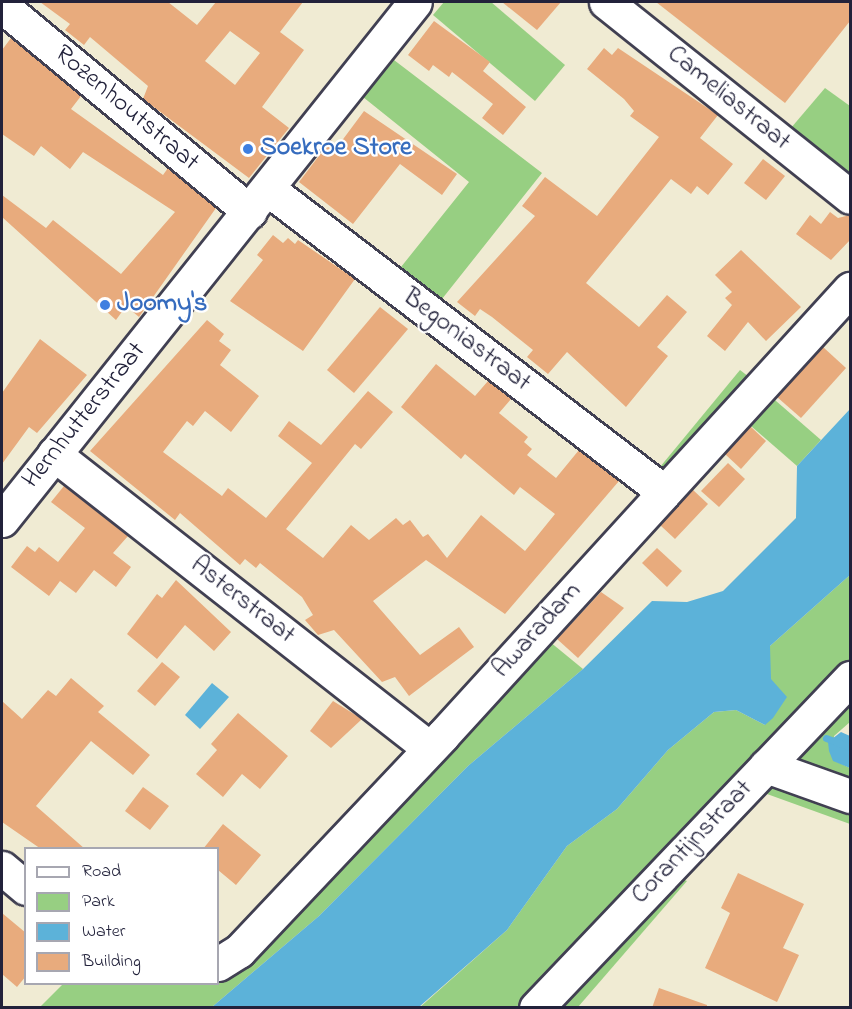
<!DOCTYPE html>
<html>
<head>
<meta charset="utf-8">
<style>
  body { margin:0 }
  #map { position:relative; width:852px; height:1009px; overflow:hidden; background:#f0ebd3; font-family:"Indie Flower",sans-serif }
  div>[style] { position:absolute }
  .green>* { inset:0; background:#97cf82 }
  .water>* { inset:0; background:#5cb2d9 }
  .stream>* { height:7px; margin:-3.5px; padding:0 3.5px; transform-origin:3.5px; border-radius:3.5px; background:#5cb2d9 }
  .building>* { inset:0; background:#e8ab7d }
  .roads { filter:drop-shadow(2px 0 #414052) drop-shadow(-2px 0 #414052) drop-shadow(0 2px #414052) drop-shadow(0 -2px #414052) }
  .minor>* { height:33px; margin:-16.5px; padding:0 16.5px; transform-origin:16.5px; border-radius:16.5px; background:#fff }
  .dots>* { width:16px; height:16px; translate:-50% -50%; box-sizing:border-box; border:3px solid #fff; border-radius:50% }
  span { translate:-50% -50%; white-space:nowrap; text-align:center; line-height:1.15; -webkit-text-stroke:4.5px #fff; paint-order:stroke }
  .street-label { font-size:26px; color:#22223b }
  .shop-label { font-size:26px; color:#366cbe; font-weight:700 }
  .left { translate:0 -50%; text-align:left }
  .frame { position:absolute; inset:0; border:3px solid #22223b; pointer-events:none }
  .legend { position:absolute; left:24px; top:847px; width:195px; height:138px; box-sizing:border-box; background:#fff; border:2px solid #a7a7b1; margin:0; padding:8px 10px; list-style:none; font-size:18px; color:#22223b }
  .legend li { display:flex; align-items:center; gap:12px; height:30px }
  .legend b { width:30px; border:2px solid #a7a7b1 }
</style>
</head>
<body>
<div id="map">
  <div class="green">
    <div style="clip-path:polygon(444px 2px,491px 2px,565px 65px,535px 101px,433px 15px)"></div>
    <div style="clip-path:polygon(394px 60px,542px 173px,442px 299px,401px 267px,469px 182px,363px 97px)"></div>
    <div style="clip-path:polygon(825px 88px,850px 106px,850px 185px,785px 135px)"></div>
    <div style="clip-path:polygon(740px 370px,753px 380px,670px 476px,660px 467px)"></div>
    <div style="clip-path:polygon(768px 394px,821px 440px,797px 466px,744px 420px)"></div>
    <div style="clip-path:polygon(850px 575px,850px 664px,523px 1007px,419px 1008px,507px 930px,567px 846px,617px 809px,668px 750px,714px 712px,736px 710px,765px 725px,770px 646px)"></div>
    <div style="clip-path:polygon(544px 637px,583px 669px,468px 766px,319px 916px,212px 1007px,39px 1008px,63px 984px,218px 984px,218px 970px)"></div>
    <div style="clip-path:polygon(850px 693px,850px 722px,834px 736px,833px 760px,850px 768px,850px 791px,801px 766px,800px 757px,800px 746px)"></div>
    <div style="clip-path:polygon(769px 782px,850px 803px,850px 824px,767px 794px)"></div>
    <div style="clip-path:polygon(672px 875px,687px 881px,578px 1007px,546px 1008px)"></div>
  </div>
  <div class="water">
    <div style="clip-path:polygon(850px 409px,850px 575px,770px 646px,771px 679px,787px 697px,773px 718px,765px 725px,736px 710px,714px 712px,668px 750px,617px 809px,567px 846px,507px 930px,419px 1007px,212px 1007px,319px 916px,468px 766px,583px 669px,652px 601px,687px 602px,723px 591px,796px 518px,797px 466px)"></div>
    <div style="clip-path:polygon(212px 683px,229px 697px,200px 729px,185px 715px)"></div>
    <div style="clip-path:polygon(841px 732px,850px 736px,850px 768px,833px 761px,829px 751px,828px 742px)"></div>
  </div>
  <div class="stream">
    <div style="left:826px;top:738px;width:26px;rotate:21deg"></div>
  </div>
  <div class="building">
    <div style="clip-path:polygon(evenodd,40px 2px,168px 2px,197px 25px,216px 2px,303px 2px,280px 32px,304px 50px,262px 107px,289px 128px,249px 178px,143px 99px,148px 86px,90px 37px,84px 45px,65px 30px,70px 24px,40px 2px,230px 31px,260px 53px,235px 85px,205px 61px,230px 31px)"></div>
    <div style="clip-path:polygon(502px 2px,561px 2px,537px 30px)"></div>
    <div style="clip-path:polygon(656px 2px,850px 2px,850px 21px,785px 103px)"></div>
    <div style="clip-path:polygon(434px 21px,490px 62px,483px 71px,526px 107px,503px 135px,482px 118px,493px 104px,452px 72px,449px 77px,433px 65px,429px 71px,408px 55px)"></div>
    <div style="clip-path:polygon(11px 38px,81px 96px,71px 109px,163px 175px,168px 168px,216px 208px,139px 317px,126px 306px,116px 320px,2px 217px,2px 195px,46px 228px,53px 220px,121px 274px,175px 212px,83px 152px,70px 169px,41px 146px,34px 156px,2px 134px,2px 50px)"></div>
    <div style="clip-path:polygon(604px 48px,612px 55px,618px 48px,718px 115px,700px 138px,733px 164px,708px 195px,697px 186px,691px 194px,671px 179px,586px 283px,639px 327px,667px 295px,687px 312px,657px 347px,668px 356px,626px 407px,567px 352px,548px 374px,527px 357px,533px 350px,492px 317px,480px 309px,475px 316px,457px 302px,535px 216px,522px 206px,545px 177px,597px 216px,659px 137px,630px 116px,634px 111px,624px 99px,587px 69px)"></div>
    <div style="clip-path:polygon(364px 111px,457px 174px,442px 195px,400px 164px,353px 224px,299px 182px,331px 140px,338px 146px)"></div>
    <div style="clip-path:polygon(763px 159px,785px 176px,766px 200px,744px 183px)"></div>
    <div style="clip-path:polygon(830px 212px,838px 218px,850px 215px,850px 240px,831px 260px,796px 234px,810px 215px,821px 224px)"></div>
    <div style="clip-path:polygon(273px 235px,283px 243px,288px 238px,295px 244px,298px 240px,355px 279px,303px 351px,230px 301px,263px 260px,257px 255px)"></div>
    <div style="clip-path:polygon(741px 250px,801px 307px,766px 341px,748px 322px,725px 351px,707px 336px,732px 305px,725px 298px,732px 292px,715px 275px)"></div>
    <div style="clip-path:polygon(380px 307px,408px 329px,354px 393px,327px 370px)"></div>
    <div style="clip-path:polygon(207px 320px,224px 334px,219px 341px,231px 350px,220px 365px,259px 396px,231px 432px,205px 411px,193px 426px,187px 421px,163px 452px,222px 496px,228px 488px,266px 518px,312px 463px,278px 436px,289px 421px,321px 445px,368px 391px,393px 412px,361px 449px,355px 444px,286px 529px,323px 558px,351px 525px,369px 540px,396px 518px,403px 525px,410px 520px,423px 537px,428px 534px,447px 558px,481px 515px,525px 551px,555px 514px,520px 487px,514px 495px,465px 454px,461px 459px,401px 407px,436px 364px,475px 396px,488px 381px,511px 399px,499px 413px,528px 437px,524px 442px,532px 449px,527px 455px,556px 478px,579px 450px,619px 481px,505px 614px,426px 560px,373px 601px,420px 655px,459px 627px,474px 647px,409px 696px,395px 677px,382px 682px,334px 630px,318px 635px,305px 620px,313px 615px,302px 597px,260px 563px,256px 568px,245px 559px,240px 565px,180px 513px,175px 520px,90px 451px)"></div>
    <div style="clip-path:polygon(40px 339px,87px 375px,37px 433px,29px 427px,2px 464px,2px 393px)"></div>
    <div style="clip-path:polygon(823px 347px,846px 368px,801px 418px,777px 397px)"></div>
    <div style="clip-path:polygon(750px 426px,766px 441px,741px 469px,725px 454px)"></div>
    <div style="clip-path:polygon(728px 463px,745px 479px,719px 507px,701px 491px)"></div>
    <div style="clip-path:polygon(64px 486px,128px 536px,113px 553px,131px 567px,116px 587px,94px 570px,76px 593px,60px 581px,49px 596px,11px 567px,27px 546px,35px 552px,39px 547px,58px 562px,85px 528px,51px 502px)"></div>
    <div style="clip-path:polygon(692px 489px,708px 504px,675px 539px,660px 525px)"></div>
    <div style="clip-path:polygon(657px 548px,682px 571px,667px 587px,642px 563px)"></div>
    <div style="clip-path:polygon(176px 580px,231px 632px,214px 651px,185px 625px,157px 659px,127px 634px,157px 594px,162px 598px)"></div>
    <div style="clip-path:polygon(601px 592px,624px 608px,578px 658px,557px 639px)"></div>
    <div style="clip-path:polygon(162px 662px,180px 677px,155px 706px,137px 691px)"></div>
    <div style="clip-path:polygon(71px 678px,104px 706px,98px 712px,150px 755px,133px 775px,91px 741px,36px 806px,85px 849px,41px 849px,2px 822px,2px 701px,22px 719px,48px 690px,56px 696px)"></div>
    <div style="clip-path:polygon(333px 701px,362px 719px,331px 748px,310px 731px)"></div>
    <div style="clip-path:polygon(238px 713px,288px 756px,260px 789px,242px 774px,223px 797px,196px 774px,217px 750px,211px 744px)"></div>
    <div style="clip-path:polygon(143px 787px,169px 806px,150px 830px,125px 811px)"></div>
    <div style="clip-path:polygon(223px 824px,261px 855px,236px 885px,218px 870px,218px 849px,203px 849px)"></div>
    <div style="clip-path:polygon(738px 873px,804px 904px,783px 948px,799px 955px,777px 1002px,705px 968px,730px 913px,721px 908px)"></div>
    <div style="clip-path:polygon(2px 913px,26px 933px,26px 976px,17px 987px,2px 974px)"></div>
    <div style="clip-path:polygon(659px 988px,707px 1005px,707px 1008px,652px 1008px)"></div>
  </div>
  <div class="roads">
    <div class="minor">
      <div style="left:606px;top:2px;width:312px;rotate:38.6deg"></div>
      <div style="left:2px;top:6px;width:322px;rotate:39.7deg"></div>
      <div style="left:268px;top:189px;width:499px;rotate:37.4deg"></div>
      <div style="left:54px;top:454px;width:477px;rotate:38.1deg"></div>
      <div style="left:2px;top:520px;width:662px;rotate:-51.43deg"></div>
      <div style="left:766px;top:766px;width:89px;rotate:19.7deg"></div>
      <div style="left:2px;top:868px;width:31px;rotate:40deg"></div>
      <div style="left:218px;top:964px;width:25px;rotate:-32deg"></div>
      <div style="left:239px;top:951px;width:297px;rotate:-46.6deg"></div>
      <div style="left:443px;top:735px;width:604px;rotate:-47.62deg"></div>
      <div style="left:536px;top:1008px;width:456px;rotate:-46.4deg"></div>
    </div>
  </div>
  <div class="dots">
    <div style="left:248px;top:149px;background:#3f7fe0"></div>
    <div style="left:105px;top:305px;background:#3f7fe0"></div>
  </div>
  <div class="street-label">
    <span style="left:728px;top:99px;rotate:39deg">Cameliastraat</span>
    <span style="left:126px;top:109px;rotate:40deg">Rozenhoutstraat</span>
    <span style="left:466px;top:341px;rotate:37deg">Begoniastraat</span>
    <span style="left:85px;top:416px;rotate:-51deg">Hernhutterstraat</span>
    <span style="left:242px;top:601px;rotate:38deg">Asterstraat</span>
    <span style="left:538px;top:631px;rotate:-48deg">Awaradam</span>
    <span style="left:693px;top:843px;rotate:-46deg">Corantijnstraat</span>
  </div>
  <div class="shop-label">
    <span class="left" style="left:260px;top:149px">Soekroe Store</span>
    <span class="left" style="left:117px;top:305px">Joomy's</span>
  </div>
  <div class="frame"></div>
  <ul class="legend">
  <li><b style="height:8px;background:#fff"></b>Road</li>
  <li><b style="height:16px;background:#97cf82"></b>Park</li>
  <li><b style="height:16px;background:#5cb2d9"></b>Water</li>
  <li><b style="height:16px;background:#e8ab7d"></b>Building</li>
  </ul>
</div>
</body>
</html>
